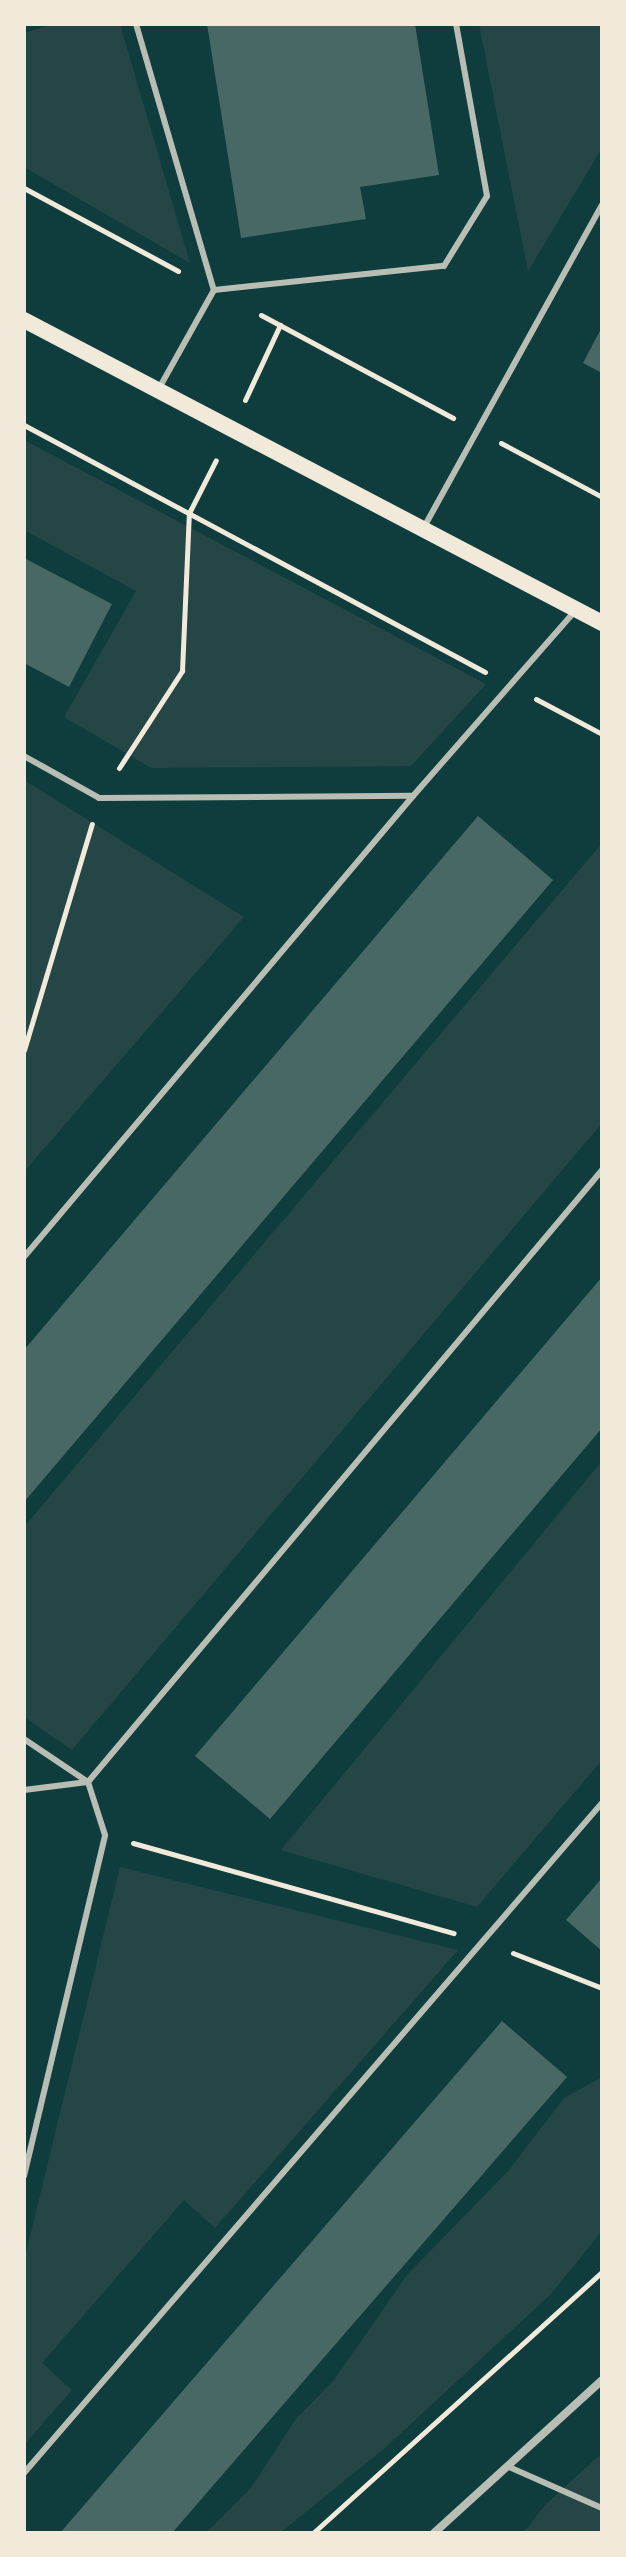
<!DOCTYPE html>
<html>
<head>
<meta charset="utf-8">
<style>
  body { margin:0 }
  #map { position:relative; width:626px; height:2557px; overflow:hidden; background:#0f3d3e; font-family:"IBM Plex Serif",serif }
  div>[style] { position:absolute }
  .green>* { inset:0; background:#244646 }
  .building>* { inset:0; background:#486865 }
  .path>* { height:5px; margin:-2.5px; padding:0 2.5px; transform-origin:2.5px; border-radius:2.5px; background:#f1e9da }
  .service>* { height:6px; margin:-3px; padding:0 3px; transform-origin:3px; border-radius:3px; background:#b8beb3 }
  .minor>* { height:8px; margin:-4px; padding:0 4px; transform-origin:4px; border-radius:4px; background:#b8beb3 }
  .secondary>* { height:16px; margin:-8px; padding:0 8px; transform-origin:8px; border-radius:8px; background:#f1e9da }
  span { translate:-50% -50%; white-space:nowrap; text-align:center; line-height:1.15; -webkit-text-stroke:8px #f1e9da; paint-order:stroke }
  .frame { position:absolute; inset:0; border:26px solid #f1e9da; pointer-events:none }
</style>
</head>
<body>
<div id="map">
  <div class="green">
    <div style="clip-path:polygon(55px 24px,120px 24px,190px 263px,24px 167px,24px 33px)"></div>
    <div style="clip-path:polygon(479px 24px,602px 24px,602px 148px,528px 271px)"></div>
    <div style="clip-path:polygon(24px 440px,486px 684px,411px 766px,151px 768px,64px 717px,136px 591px,24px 530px)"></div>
    <div style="clip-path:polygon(24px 780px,244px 917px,24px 1172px)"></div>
    <div style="clip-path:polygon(602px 843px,602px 1123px,72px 1750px,24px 1717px,24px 1527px)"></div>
    <div style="clip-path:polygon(602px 1461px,602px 1760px,477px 1907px,281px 1850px)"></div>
    <div style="clip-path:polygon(120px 1867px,458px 1950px,215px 2228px,184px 2200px,42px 2363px,72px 2390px,24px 2445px,24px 2261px)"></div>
    <div style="clip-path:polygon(602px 2077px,602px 2231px,551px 2294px,386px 2447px,280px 2533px,206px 2533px,251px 2488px,295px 2420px,334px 2380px,407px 2275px,509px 2170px,564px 2098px)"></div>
    <div style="clip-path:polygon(602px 2453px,602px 2533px,523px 2533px,545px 2505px)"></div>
  </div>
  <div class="building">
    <div style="clip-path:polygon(207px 24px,415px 24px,439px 175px,360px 187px,366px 219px,241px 238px)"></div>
    <div style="clip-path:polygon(602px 327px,602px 373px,583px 363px)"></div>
    <div style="clip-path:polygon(24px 558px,112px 604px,69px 687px,24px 663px)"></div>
    <div style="clip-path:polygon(478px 816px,553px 880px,24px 1502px,24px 1350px)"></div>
    <div style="clip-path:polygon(602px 1277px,602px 1428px,270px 1819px,195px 1756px)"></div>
    <div style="clip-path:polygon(602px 1878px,602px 1951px,566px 1920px)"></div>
    <div style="clip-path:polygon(502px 2021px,567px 2077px,172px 2533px,60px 2533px)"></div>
  </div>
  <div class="path">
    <div style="left:24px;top:188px;width:175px;rotate:28.3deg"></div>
    <div style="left:261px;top:315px;width:218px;rotate:28.2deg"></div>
    <div style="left:245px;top:400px;width:83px;rotate:-65deg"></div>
    <div style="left:24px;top:425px;width:523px;rotate:28.18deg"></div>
    <div style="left:501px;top:443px;width:115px;rotate:28.1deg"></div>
    <div style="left:536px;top:699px;width:75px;rotate:27.9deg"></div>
    <div style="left:119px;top:768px;width:116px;rotate:-57deg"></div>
    <div style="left:182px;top:671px;width:158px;rotate:-87.5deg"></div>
    <div style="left:189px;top:513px;width:59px;rotate:-63deg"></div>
    <div style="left:24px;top:1050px;width:236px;rotate:-73.3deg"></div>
    <div style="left:133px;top:1843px;width:333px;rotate:15.7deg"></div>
    <div style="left:513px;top:1953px;width:96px;rotate:21.5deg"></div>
    <div style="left:313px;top:2533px;width:389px;rotate:-42.1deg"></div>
  </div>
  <div class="service">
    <div style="left:136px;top:24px;width:277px;rotate:73.7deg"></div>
    <div style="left:214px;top:290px;width:115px;rotate:119.2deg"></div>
    <div style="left:214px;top:290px;width:231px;rotate:-6deg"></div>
    <div style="left:444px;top:266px;width:82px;rotate:-58.4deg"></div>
    <div style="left:487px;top:196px;width:175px;rotate:-100.2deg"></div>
    <div style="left:423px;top:529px;width:370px;rotate:-61.1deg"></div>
    <div style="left:24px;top:756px;width:86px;rotate:29.2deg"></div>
    <div style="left:99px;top:798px;width:314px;rotate:-0.4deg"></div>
    <div style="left:413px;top:796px;width:603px;rotate:130.16deg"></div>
    <div style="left:413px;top:796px;width:244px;rotate:-48.8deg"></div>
    <div style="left:24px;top:1739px;width:77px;rotate:33.9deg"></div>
    <div style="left:24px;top:1790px;width:64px;rotate:-7.1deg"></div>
    <div style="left:24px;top:2176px;width:350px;rotate:-76.6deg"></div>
    <div style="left:105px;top:1835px;width:56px;rotate:-107.8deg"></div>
    <div style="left:88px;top:1782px;width:799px;rotate:-49.97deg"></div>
    <div style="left:509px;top:2467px;width:102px;rotate:23.8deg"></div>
    <div style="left:24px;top:2473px;width:885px;rotate:-49.22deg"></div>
  </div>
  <div class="minor">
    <div style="left:434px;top:2533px;width:227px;rotate:-42.3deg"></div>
  </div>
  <div class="secondary">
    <div style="left:24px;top:320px;width:653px;rotate:27.66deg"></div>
  </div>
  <div class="frame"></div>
</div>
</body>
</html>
